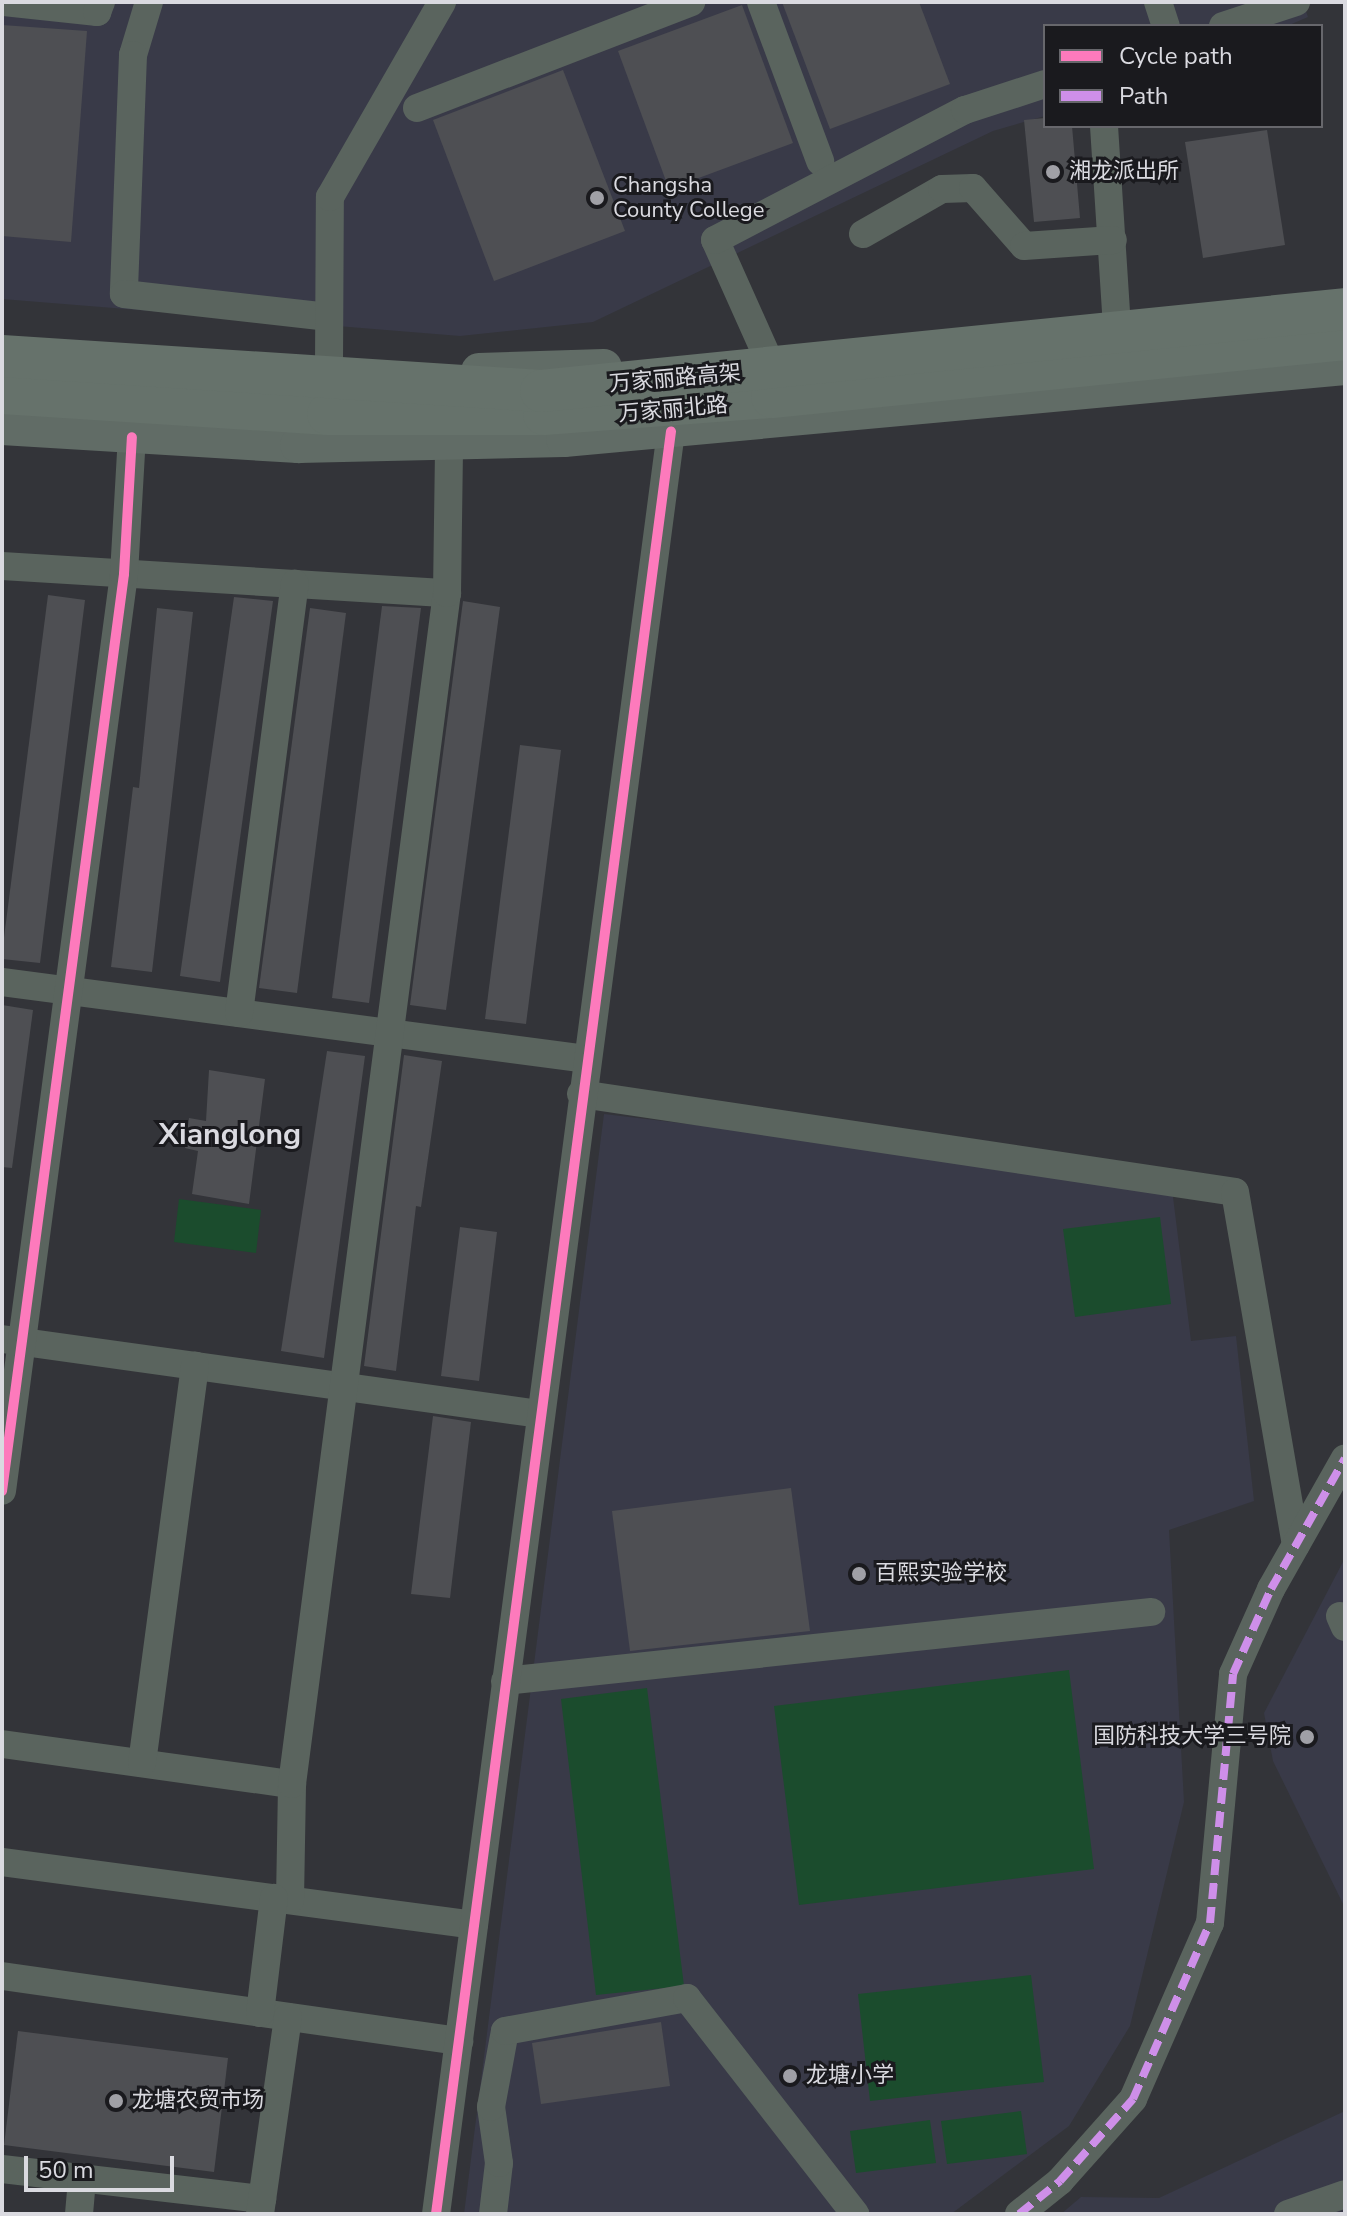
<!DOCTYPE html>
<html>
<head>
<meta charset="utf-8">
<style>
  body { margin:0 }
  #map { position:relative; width:1347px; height:2216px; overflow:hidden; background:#333439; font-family:"Nunito Sans","Noto Sans SC",sans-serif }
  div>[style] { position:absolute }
  .built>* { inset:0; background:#393a48 }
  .green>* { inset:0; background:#1b4c2d }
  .building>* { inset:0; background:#4e4f53 }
  .minor>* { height:28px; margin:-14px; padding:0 14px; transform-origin:14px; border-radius:14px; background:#5a645e }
  .major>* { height:36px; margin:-18px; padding:0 18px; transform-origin:18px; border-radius:18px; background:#616c66 }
  .highway>* { height:42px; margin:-21px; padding:0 21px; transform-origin:21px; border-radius:21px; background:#66726b }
  .highway-bridge>* { height:42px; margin:-21px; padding:0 21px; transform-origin:21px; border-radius:21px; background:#66726b }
  .quiet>* { height:8px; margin-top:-4px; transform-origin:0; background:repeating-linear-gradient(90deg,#ce8fe9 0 16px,transparent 0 24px) }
  .cycleway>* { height:10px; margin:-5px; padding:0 5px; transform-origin:5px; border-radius:5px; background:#fd7abc }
  .dots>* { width:22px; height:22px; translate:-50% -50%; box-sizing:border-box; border:4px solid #1a1a1e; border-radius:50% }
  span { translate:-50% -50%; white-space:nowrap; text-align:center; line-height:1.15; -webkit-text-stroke:6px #1a1a1e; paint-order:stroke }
  .poi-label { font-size:22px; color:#dadae0 }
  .left { translate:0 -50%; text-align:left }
  .right { translate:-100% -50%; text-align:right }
  .street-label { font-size:22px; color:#dadae0 }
  .district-label { font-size:30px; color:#dadae0; font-weight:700 }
  .frame { position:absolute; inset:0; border:4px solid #dadae0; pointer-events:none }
  .legend { position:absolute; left:1043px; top:24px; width:280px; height:104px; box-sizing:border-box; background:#1a1a1e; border:2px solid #67676c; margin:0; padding:10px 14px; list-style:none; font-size:24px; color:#dadae0 }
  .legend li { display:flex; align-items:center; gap:16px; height:40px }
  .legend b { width:40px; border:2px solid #67676c }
  .scale { position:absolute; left:24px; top:2156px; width:150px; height:36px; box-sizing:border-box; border:4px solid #dadae0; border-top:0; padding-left:10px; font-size:24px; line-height:28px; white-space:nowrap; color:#dadae0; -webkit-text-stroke:6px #1a1a1e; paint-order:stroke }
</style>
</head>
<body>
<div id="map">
  <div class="built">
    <div style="clip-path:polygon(2px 2px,1303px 2px,1308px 17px,1287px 26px,1045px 26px,1045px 116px,993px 131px,593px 322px,460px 336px,2px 299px)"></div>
    <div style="clip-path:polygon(604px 1114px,1171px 1181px,1191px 1341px,1236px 1336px,1254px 1501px,1169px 1530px,1184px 1802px,1130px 2026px,1069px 2126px,951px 2214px,464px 2214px)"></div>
    <div style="clip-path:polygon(1345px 1558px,1345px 1908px,1273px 1761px,1264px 1713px)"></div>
    <div style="clip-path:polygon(1345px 2111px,1345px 2214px,1061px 2214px,1081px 2197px,1159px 2198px)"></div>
  </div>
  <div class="green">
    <div style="clip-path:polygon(179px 1199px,261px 1210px,256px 1253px,174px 1242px)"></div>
    <div style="clip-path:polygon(1160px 1217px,1171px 1304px,1075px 1317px,1063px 1229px)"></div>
    <div style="clip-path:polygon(1069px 1670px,1094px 1869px,799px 1905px,774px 1706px)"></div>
    <div style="clip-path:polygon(647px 1688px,684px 1986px,596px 1995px,561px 1699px)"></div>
    <div style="clip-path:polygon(1031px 1975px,1044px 2082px,870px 2101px,858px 1994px)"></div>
    <div style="clip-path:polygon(1021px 2111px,1027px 2154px,947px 2164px,941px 2121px)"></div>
    <div style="clip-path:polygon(930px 2120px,936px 2163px,856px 2173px,850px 2131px)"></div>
  </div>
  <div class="building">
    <div style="clip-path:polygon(782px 2px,919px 2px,950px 84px,830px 129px)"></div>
    <div style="clip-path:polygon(742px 5px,793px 143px,669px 189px,618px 51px)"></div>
    <div style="clip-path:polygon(2px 25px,87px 31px,71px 242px,2px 236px)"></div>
    <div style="clip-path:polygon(563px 70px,625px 231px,494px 281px,433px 120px)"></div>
    <div style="clip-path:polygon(1045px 118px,1045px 126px,1072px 126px,1080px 218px,1034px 222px,1024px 120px)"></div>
    <div style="clip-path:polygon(1267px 130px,1285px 245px,1203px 258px,1185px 142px)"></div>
    <div style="clip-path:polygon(48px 595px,85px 600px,40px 963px,2px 959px,2px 953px)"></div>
    <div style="clip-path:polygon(234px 597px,273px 601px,220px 982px,180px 976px)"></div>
    <div style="clip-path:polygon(463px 601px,500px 607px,446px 1010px,410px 1005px)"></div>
    <div style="clip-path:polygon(382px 606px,421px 608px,369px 1003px,332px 998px)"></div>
    <div style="clip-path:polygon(157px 608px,193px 612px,152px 972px,111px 967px,133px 787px,139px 788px)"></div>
    <div style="clip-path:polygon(310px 608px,346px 613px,297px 993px,259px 988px)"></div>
    <div style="clip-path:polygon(520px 745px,561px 750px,526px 1024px,485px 1019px)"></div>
    <div style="clip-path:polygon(2px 1005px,33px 1010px,12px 1168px,2px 1167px)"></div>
    <div style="clip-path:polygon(327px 1051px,365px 1056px,324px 1358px,281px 1351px)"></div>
    <div style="clip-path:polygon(404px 1055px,442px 1061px,421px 1207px,416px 1206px,396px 1371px,364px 1366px)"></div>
    <div style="clip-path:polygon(209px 1070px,265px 1079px,249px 1204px,192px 1194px,198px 1151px,185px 1148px,189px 1118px,206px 1121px)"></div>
    <div style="clip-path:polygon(460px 1227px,497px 1232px,479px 1381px,441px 1376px)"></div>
    <div style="clip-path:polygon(433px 1416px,471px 1422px,450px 1598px,411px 1594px)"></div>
    <div style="clip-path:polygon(791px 1488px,810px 1631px,630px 1651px,612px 1511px)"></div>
    <div style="clip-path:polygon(661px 2022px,670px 2086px,541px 2104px,532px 2043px)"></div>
    <div style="clip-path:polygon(18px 2031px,228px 2058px,214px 2172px,4px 2145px)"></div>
  </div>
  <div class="minor">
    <div style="left:4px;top:2px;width:94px;rotate:6.1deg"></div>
    <div style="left:97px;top:12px;width:11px;rotate:-68deg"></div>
    <div style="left:149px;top:2px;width:55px;rotate:106.8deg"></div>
    <div style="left:133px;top:55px;width:239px;rotate:92.2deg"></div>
    <div style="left:124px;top:294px;width:206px;rotate:6.4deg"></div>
    <div style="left:761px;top:2px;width:170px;rotate:69.6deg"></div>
    <div style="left:1158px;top:2px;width:25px;rotate:72deg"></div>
    <div style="left:1223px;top:26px;width:77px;rotate:-18.2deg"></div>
    <div style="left:417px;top:108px;width:294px;rotate:-21.1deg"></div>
    <div style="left:1104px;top:126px;width:187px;rotate:86.3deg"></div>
    <div style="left:863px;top:234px;width:91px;rotate:-29.7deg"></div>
    <div style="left:942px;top:189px;width:31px;rotate:-2deg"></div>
    <div style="left:973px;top:188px;width:77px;rotate:48.7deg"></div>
    <div style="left:1024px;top:246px;width:89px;rotate:-3.9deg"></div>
    <div style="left:767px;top:356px;width:127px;rotate:-114.1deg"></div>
    <div style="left:715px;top:240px;width:282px;rotate:-27.5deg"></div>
    <div style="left:965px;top:110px;width:84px;rotate:-18deg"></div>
    <div style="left:329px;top:365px;width:168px;rotate:-89.7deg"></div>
    <div style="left:330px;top:197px;width:225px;rotate:-60.1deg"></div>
    <div style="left:2px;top:566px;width:446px;rotate:3.5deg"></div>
    <div style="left:2px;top:982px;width:589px;rotate:7.51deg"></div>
    <div style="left:239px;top:1013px;width:433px;rotate:-82.6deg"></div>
    <div style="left:581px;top:1094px;width:661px;rotate:8.52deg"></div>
    <div style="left:1235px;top:1192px;width:358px;rotate:80.2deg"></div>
    <div style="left:2px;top:1339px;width:543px;rotate:7.94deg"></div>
    <div style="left:2px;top:1491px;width:925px;rotate:-82.42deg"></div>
    <div style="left:124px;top:574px;width:137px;rotate:-86.7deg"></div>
    <div style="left:1340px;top:1616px;width:12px;rotate:66deg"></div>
    <div style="left:505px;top:1681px;width:650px;rotate:-6.1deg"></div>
    <div style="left:2px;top:1744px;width:293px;rotate:7.9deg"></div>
    <div style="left:142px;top:1763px;width:401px;rotate:-82.4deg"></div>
    <div style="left:2px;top:1862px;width:476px;rotate:7.6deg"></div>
    <div style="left:290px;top:1900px;width:116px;rotate:-89deg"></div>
    <div style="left:292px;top:1784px;width:1201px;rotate:-82.59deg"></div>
    <div style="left:447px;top:593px;width:149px;rotate:-89.2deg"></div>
    <div style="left:2px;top:1976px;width:462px;rotate:8.1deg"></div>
    <div style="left:260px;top:2013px;width:116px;rotate:-83.1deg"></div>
    <div style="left:2px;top:2169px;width:262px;rotate:6.6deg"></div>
    <div style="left:79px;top:2214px;width:34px;rotate:-85deg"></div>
    <div style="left:260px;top:2214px;width:199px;rotate:-81.9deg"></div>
    <div style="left:436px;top:2214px;width:1798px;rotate:-82.49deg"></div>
    <div style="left:493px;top:2214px;width:51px;rotate:-83.3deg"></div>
    <div style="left:499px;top:2163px;width:57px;rotate:-98.1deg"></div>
    <div style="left:491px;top:2107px;width:77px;rotate:-79.6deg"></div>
    <div style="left:505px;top:2031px;width:185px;rotate:-10.3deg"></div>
    <div style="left:687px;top:1998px;width:274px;rotate:52.1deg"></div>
    <div style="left:1019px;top:2214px;width:53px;rotate:-38.8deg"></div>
    <div style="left:1060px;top:2181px;width:110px;rotate:-48.3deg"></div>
    <div style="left:1133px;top:2099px;width:192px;rotate:-66.4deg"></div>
    <div style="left:1210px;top:1923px;width:250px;rotate:-84.7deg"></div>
    <div style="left:1233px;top:1674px;width:93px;rotate:-65.9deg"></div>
    <div style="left:1271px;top:1589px;width:150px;rotate:-60.5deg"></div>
    <div style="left:1288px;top:2214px;width:60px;rotate:-19.3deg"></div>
  </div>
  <div class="major">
    <div style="left:479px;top:371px;width:125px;rotate:-1.8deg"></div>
    <div style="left:2px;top:427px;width:297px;rotate:3.5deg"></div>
    <div style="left:298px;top:445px;width:266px;rotate:-1.3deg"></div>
    <div style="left:564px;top:439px;width:784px;rotate:-5.27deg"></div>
  </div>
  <div class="highway">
    <div style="left:2px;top:393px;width:327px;rotate:3.7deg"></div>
    <div style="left:328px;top:414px;width:216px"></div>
    <div style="left:544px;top:414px;width:229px;rotate:-4.3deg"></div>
    <div style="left:772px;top:397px;width:576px;rotate:-5.78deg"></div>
  </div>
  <div class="highway-bridge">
    <div style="left:2px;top:356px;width:540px;rotate:3.72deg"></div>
    <div style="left:541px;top:391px;width:808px;rotate:-5.82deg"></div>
  </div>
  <div class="quiet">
    <div style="left:1019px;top:2214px;width:53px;rotate:-38.8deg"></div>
    <div style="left:1060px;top:2181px;width:110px;rotate:-48.3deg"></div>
    <div style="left:1133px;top:2099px;width:192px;rotate:-66.4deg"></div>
    <div style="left:1210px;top:1923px;width:250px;rotate:-84.7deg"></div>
    <div style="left:1233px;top:1674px;width:93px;rotate:-65.9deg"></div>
    <div style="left:1271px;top:1589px;width:150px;rotate:-60.5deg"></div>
  </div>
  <div class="cycleway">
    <div style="left:2px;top:1491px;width:925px;rotate:-82.42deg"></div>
    <div style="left:124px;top:574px;width:137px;rotate:-86.7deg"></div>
    <div style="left:436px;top:2214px;width:1798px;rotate:-82.49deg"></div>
  </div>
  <div class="dots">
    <div style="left:1053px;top:172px;background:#a0a0a6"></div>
    <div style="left:597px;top:198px;background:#a0a0a6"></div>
    <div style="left:859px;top:1574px;background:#a0a0a6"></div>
    <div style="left:1307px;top:1737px;background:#a0a0a6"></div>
    <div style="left:790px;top:2076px;background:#a0a0a6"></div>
    <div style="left:116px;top:2101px;background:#a0a0a6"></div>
  </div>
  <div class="poi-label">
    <span class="left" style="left:1069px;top:172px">湘龙派出所</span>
    <span class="left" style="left:613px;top:198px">Changsha<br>County College</span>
    <span class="left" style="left:875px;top:1574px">百熙实验学校</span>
    <span class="right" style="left:1291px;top:1737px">国防科技大学三号院</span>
    <span class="left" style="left:806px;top:2076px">龙塘小学</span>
    <span class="left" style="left:132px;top:2101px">龙塘农贸市场</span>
  </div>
  <div class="street-label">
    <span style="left:675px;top:379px;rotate:-5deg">万家丽路高架</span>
    <span style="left:673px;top:410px;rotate:-5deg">万家丽北路</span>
  </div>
  <div class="district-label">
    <span style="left:230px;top:1135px">Xianglong</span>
  </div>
  <div class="frame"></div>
  <ul class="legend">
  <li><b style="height:10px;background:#fd7abc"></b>Cycle path</li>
  <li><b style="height:10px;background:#ce8fe9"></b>Path</li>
  </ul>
  <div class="scale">50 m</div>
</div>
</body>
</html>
